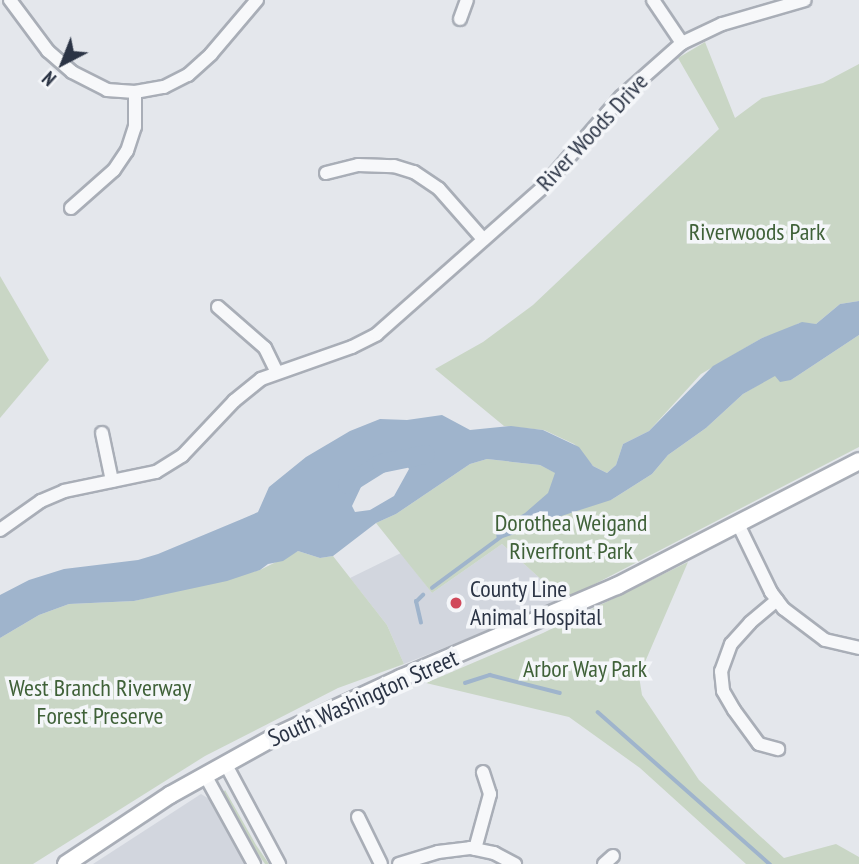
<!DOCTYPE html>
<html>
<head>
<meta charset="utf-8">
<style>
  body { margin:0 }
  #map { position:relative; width:859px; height:864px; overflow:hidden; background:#e4e7ec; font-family:"PT Sans Narrow",sans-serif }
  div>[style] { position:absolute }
  .built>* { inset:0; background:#d2d6de }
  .green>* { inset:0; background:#c9d6c5 }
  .water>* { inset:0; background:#9fb4cc }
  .stream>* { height:3.5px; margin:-1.75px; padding:0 1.75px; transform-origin:1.75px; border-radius:1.75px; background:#9fb4cc }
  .river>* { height:19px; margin:-9.5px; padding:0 9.5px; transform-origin:9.5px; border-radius:9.5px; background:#9fb4cc }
  .roads { filter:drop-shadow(2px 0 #a9aeb7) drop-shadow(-2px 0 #a9aeb7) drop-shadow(0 2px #a9aeb7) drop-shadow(0 -2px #a9aeb7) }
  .minor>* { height:12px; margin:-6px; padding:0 6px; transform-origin:6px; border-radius:6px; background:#f7f8fa }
  .major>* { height:16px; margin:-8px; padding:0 8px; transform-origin:8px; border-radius:8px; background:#fff }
  .dots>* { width:19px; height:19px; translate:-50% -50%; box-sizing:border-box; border:4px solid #f4f6f9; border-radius:50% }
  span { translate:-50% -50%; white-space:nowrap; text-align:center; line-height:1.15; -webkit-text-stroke:7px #f4f6f9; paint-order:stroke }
  .street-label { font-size:24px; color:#2b3445 }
  .park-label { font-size:24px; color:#3f6138 }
  .poi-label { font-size:24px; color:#2b3445 }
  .left { translate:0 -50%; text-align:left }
  .north { position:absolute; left:28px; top:28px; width:70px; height:70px; -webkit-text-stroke:5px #f4f6f9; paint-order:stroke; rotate:222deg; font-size:19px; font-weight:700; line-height:28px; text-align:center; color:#2b3445 }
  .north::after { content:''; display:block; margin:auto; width:24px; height:32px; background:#2b3445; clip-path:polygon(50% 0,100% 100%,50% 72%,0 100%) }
</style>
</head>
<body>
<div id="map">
  <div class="built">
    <div style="clip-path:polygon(502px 544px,564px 600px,404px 664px,387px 625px,350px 578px,401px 553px,432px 593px)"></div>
    <div style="clip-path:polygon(201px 794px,211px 800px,245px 864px,93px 864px)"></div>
  </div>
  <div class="green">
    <div style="clip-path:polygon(705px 42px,735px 118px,762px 98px,823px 83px,859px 64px,859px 301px,840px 304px,816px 324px,799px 323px,789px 329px,762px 338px,701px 374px,649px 431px,623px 444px,616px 465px,607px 473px,593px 466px,574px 444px,544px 430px,504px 426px,435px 369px,483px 342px,533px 305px,719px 129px,678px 58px)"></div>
    <div style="clip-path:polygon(0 276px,49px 360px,0 418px)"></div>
    <div style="clip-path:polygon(859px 335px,859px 447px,564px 600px,502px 544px,432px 593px,376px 523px,396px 514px,470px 464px,487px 459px,540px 465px,611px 500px,652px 474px,668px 455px,706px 428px,743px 394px,775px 375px,791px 380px)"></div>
    <div style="clip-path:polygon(298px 551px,320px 558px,333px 556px,387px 625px,404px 664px,338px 688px,205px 756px,33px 864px,0 864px,0 638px,39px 615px,69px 604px,134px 601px,260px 570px)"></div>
    <div style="clip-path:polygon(688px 562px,639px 676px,642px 695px,699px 780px,784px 858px,836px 844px,859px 857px,859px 864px,746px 864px,640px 768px,569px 717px,426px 683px,543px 633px)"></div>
    <div style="clip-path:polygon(225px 790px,256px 845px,269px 864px,265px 864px,249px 841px,223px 793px)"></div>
  </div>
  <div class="water">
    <div style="clip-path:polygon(evenodd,859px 301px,859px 335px,791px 380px,780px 382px,775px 376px,743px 394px,706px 428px,668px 455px,652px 474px,611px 500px,552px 519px,537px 518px,517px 533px,497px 540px,496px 533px,506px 524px,525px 513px,548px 493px,555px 473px,540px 465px,487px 459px,470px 464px,396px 514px,376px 523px,333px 556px,320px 558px,298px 551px,283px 561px,268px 564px,260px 570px,227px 581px,134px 601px,69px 604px,39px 615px,0 638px,0 595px,29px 580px,64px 569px,138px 560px,158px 554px,242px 519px,258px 512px,269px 487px,306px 457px,350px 431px,380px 419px,407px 420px,442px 415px,470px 430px,511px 426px,543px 430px,579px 447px,593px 466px,607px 473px,616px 465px,623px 444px,649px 431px,713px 366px,762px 338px,802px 322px,816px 324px,840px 304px,859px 301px,393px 459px,404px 461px,409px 469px,394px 496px,370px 510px,355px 512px,352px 506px,369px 470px,393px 459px)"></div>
  </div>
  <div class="stream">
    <div style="left:432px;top:588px;width:86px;rotate:-36.5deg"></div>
    <div style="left:421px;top:623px;width:22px;rotate:-103deg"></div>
    <div style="left:416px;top:602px;width:10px;rotate:-45deg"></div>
    <div style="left:465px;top:683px;width:26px;rotate:-18deg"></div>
    <div style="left:490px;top:675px;width:72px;rotate:14.4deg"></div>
    <div style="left:598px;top:712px;width:230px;rotate:41.5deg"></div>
  </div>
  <div class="river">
    <div style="left:347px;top:484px;width:40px;rotate:-32deg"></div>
    <div style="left:381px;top:463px;width:45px;rotate:-11.6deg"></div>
  </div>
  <div class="roads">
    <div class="minor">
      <div style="left:10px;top:0;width:64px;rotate:53.3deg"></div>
      <div style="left:48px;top:51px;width:32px;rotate:41deg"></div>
      <div style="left:72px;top:72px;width:39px;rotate:27deg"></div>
      <div style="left:107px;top:90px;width:28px;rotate:4deg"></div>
      <div style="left:135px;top:92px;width:29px;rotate:-10deg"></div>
      <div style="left:164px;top:87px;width:27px;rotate:-27deg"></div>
      <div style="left:188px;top:75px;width:31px;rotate:-42deg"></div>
      <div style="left:211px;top:54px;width:71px;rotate:-49.6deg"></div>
      <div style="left:653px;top:0;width:52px;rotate:56deg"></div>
      <div style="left:460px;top:19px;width:20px;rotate:-70deg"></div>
      <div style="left:326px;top:173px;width:33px;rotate:-14deg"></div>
      <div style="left:358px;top:165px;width:36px;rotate:2deg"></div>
      <div style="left:394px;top:166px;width:21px;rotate:17deg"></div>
      <div style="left:414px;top:172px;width:30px;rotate:34deg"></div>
      <div style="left:439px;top:189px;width:67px;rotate:48.7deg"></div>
      <div style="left:71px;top:208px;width:57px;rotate:-41.5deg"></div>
      <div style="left:114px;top:170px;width:23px;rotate:-56deg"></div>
      <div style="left:127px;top:151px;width:25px;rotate:-72deg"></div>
      <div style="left:135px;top:127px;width:35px;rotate:-90deg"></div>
      <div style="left:218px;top:307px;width:62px;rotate:41.1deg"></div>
      <div style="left:265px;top:348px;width:25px;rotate:64deg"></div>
      <div style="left:102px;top:433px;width:49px;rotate:78.2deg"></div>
      <div style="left:738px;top:524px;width:76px;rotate:64.1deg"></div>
      <div style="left:771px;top:592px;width:21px;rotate:53deg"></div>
      <div style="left:784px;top:609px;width:51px;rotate:37.1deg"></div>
      <div style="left:825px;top:640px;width:35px;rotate:13deg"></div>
      <div style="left:0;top:530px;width:50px;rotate:-35.3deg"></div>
      <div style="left:41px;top:501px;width:25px;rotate:-23deg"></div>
      <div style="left:64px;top:491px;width:94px;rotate:-11.7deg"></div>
      <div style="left:156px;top:472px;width:31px;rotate:-32deg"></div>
      <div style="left:182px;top:456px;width:76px;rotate:-46.6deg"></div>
      <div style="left:234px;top:401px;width:35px;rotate:-39deg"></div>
      <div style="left:261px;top:379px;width:96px;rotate:-19.4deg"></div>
      <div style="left:352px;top:347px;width:28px;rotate:-27deg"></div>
      <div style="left:377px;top:334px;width:222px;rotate:-41.5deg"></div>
      <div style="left:543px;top:187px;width:119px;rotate:-49.1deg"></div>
      <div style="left:621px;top:97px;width:81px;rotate:-41.5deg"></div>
      <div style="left:682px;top:43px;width:44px;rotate:-25.4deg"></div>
      <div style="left:722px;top:24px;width:86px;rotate:-16.1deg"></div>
      <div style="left:777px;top:600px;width:35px;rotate:140deg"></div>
      <div style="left:750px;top:623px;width:28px;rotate:132deg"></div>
      <div style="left:731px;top:644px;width:29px;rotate:110deg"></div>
      <div style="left:721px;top:671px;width:20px;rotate:84deg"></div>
      <div style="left:723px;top:691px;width:22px;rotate:60deg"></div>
      <div style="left:734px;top:710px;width:42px;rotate:53.7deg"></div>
      <div style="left:759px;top:744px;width:20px;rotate:15deg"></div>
      <div style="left:225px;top:763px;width:115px;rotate:61.9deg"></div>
      <div style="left:205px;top:775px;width:102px;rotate:61.2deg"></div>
      <div style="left:358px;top:817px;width:52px;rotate:63.9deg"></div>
      <div style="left:475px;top:849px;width:57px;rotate:-74.7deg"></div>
      <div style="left:490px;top:794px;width:23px;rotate:-108deg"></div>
      <div style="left:399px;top:864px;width:41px;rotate:-17.1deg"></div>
      <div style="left:438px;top:852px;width:32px;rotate:-7deg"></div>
      <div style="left:470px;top:848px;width:25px;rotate:12deg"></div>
      <div style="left:494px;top:853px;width:24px;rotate:28deg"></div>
      <div style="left:604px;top:864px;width:12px;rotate:-42deg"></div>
    </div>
    <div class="major">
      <div style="left:66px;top:864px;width:125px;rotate:-33.6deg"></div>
      <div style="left:170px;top:795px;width:121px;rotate:-29.1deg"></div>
      <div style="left:276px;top:736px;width:138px;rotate:-24.9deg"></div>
      <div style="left:401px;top:678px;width:235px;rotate:-23.1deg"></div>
      <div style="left:617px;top:586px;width:272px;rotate:-27.3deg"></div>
    </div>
  </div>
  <div class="dots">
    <div style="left:456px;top:603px;background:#d1495b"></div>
  </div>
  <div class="street-label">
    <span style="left:592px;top:132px;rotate:-47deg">River Woods Drive</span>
    <span style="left:363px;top:698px;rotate:-24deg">South Washington Street</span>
  </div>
  <div class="park-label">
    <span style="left:757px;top:232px">Riverwoods Park</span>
    <span style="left:571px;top:537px">Dorothea Weigand<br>Riverfront Park</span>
    <span style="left:585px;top:669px">Arbor Way Park</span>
    <span style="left:100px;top:702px">West Branch Riverway<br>Forest Preserve</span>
  </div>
  <div class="poi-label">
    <span class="left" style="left:470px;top:603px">County Line<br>Animal Hospital</span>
  </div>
  <div class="north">N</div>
</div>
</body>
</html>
